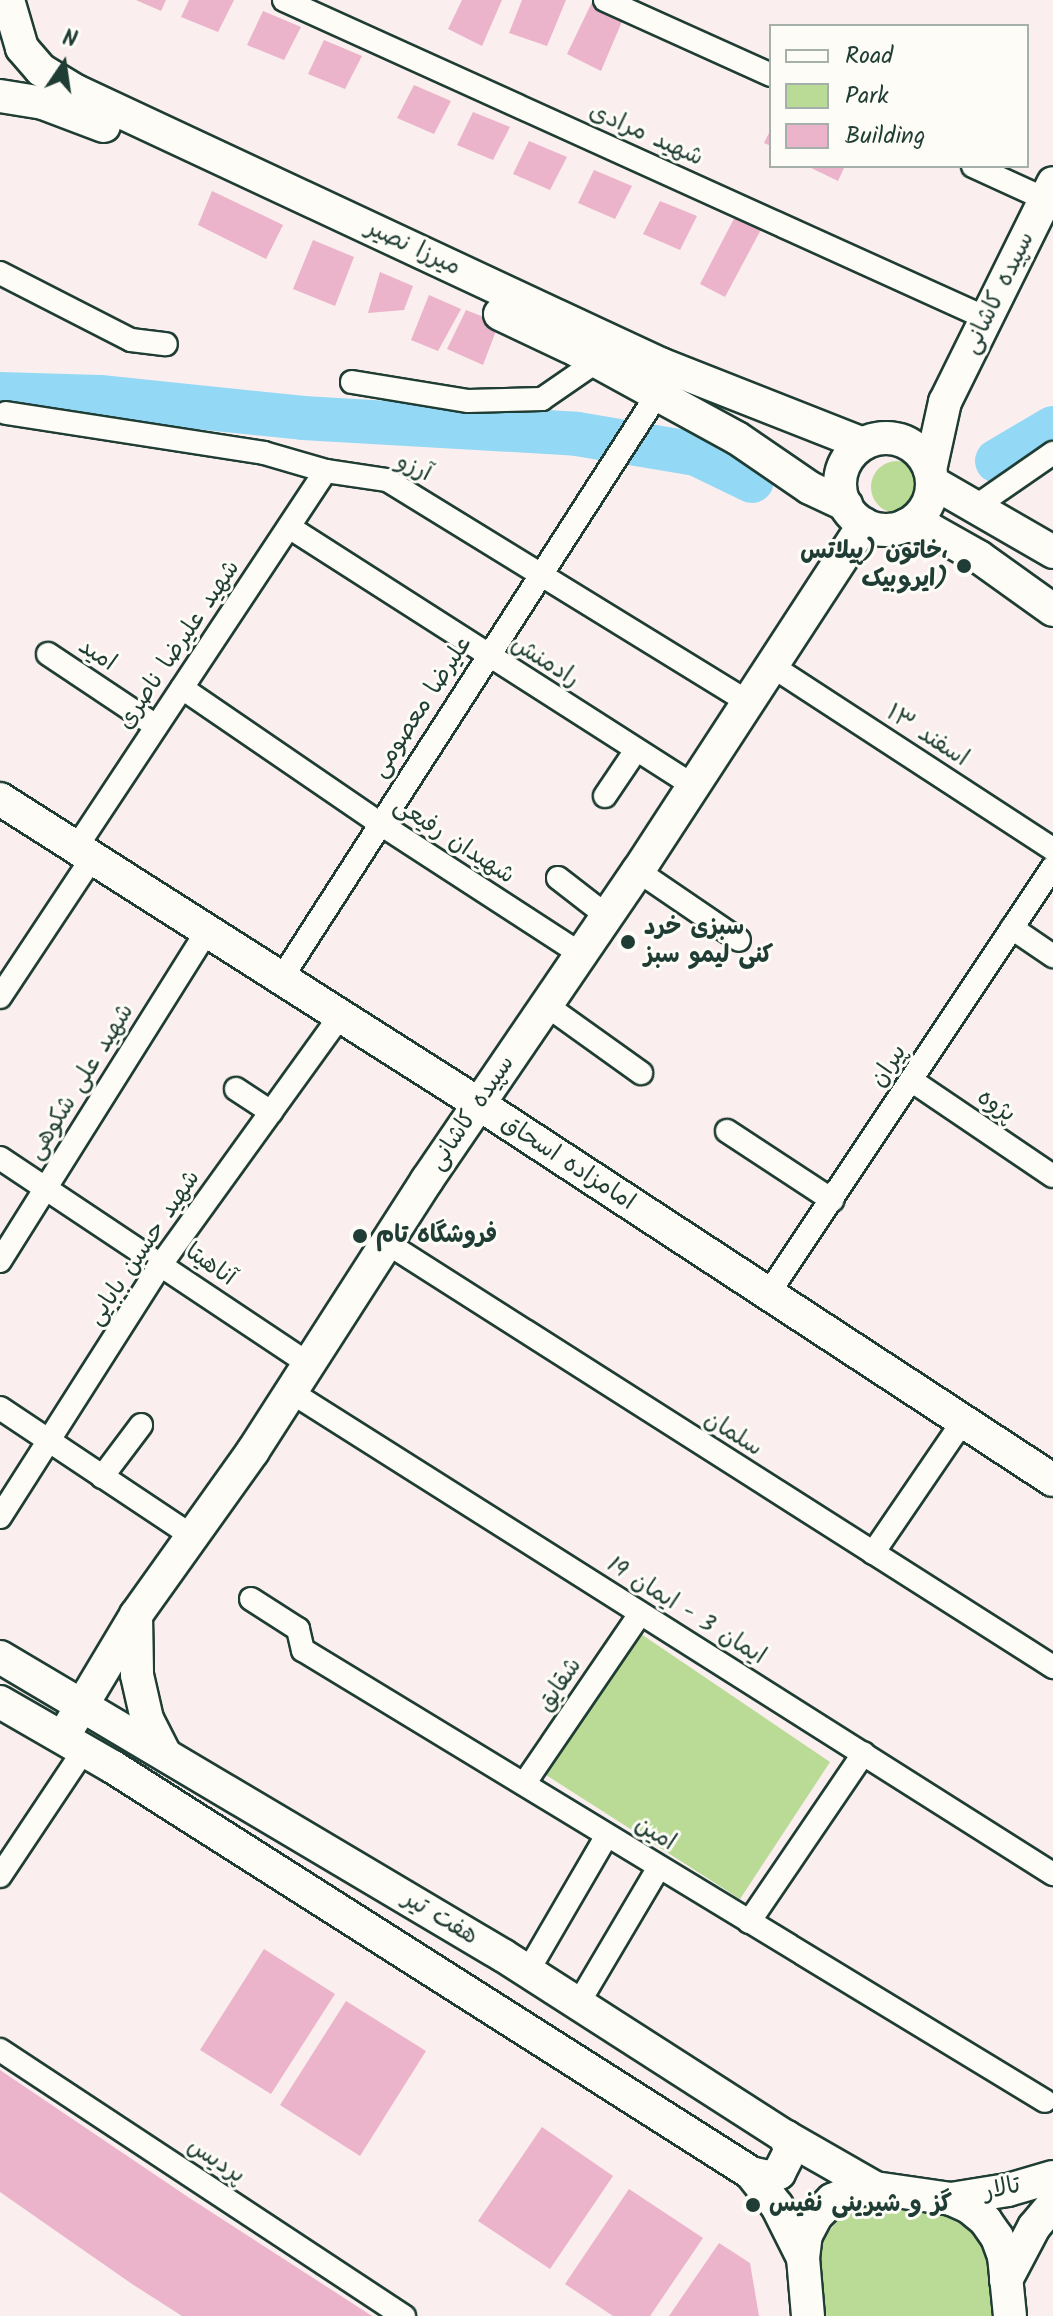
<!DOCTYPE html>
<html>
<head>
<meta charset="utf-8">
<style>
  body { margin:0 }
  #map { position:relative; width:1053px; height:2316px; overflow:hidden; background:#faeeee; font-family:Kalam,"Playpen Sans Arabic",sans-serif }
  div>[style] { position:absolute }
  .green>* { inset:0; background:#b9db95 }
  .round { border-radius:50% }
  .river>* { height:44px; margin:-22px; padding:0 22px; transform-origin:22px; border-radius:22px; background:#93d9f5 }
  .building>* { inset:0; background:#ecb4ca }
  .roads { filter:drop-shadow(2px 0 #1f3d34) drop-shadow(-2px 0 #1f3d34) drop-shadow(0 2px #1f3d34) drop-shadow(0 -2px #1f3d34) }
  .street>* { height:22px; margin:-11px; padding:0 11px; transform-origin:11px; border-radius:11px; background:#fdfcf7 }
  .secondary>* { height:32px; margin:-16px; padding:0 16px; transform-origin:16px; border-radius:16px; background:#fdfcf7 }
  .secondary>.ring { margin:-16px; padding:0; box-sizing:content-box; background:none; border:32px solid #fdfcf7; border-radius:50% }
  .dots>* { width:22px; height:22px; translate:-50% -50%; box-sizing:border-box; border:4px solid #fdfcf7; border-radius:50% }
  span { translate:-50% -50%; white-space:nowrap; text-align:center; line-height:1.15; -webkit-text-stroke:6px #fdfcf7; paint-order:stroke }
  .street-label { font-size:24px; color:#1f3d34 }
  .poi-label { font-size:24px; color:#1f3d34; font-weight:700 }
  .right { translate:-100% -50%; text-align:right }
  .left { translate:0 -50%; text-align:left }
  .legend { position:absolute; left:769px; top:24px; width:260px; height:144px; box-sizing:border-box; background:#fdfcf7; border:2px solid #a4b0a9; margin:0; padding:10px 14px; list-style:none; font-size:24px; color:#1f3d34 }
  .legend li { display:flex; align-items:center; gap:16px; height:40px }
  .legend b { width:40px; border:2px solid #a4b0a9 }
  .north { position:absolute; left:24px; top:24px; width:80px; height:80px; -webkit-text-stroke:6px #fdfcf7; paint-order:stroke; rotate:13deg; font-size:22px; font-weight:700; line-height:32px; text-align:center; color:#1f3d34 }
  .north::after { content:''; display:block; margin:auto; width:28px; height:36px; background:#1f3d34; clip-path:polygon(50% 0,100% 100%,50% 72%,0 100%) }
</style>
</head>
<body>
<div id="map">
  <div class="green">
    <div class="round" style="left:871px;top:461px;width:52px;height:52px"></div>
    <div style="clip-path:polygon(641px 1634px,830px 1762px,740px 1899px,546px 1775px)"></div>
    <div style="clip-path:polygon(875px 2205px,946px 2216px,973px 2232px,987px 2259px,993px 2316px,825px 2316px,820px 2258px,822px 2241px,842px 2214px,857px 2207px)"></div>
  </div>
  <div class="river">
    <div style="left:0;top:394px;width:100px;rotate:1.7deg"></div>
    <div style="left:100px;top:397px;width:204px;rotate:5.9deg"></div>
    <div style="left:303px;top:418px;width:274px;rotate:3.3deg"></div>
    <div style="left:577px;top:434px;width:121px;rotate:9.5deg"></div>
    <div style="left:696px;top:454px;width:62px;rotate:25.7deg"></div>
    <div style="left:997px;top:461px;width:65px;rotate:-30.5deg"></div>
  </div>
  <div class="building">
    <div style="clip-path:polygon(136px 0,166px 0,161px 11px)"></div>
    <div style="clip-path:polygon(189px 0,234px 0,218px 32px,181px 17px)"></div>
    <div style="clip-path:polygon(462px 0,502px 0,482px 46px,448px 29px)"></div>
    <div style="clip-path:polygon(522px 0,566px 0,547px 46px,509px 33px)"></div>
    <div style="clip-path:polygon(593px 0,626px 12px,601px 71px,567px 54px)"></div>
    <div style="clip-path:polygon(263px 11px,301px 27px,284px 60px,247px 45px)"></div>
    <div style="clip-path:polygon(324px 40px,362px 56px,345px 89px,308px 74px)"></div>
    <div style="clip-path:polygon(414px 85px,451px 101px,434px 134px,397px 118px)"></div>
    <div style="clip-path:polygon(473px 112px,510px 127px,493px 160px,457px 145px)"></div>
    <div style="clip-path:polygon(771px 129px,771px 146px,764px 143px)"></div>
    <div style="clip-path:polygon(529px 141px,567px 157px,550px 190px,513px 174px)"></div>
    <div style="clip-path:polygon(807px 166px,845px 166px,838px 181px)"></div>
    <div style="clip-path:polygon(594px 170px,632px 186px,615px 219px,578px 203px)"></div>
    <div style="clip-path:polygon(212px 191px,283px 225px,266px 259px,198px 225px)"></div>
    <div style="clip-path:polygon(660px 201px,697px 216px,680px 250px,643px 234px)"></div>
    <div style="clip-path:polygon(739px 209px,765px 222px,725px 297px,700px 284px)"></div>
    <div style="clip-path:polygon(313px 240px,354px 257px,335px 306px,293px 289px)"></div>
    <div style="clip-path:polygon(380px 272px,413px 286px,404px 310px,368px 313px)"></div>
    <div style="clip-path:polygon(429px 295px,461px 309px,438px 351px,411px 340px)"></div>
    <div style="clip-path:polygon(466px 310px,499px 323px,483px 365px,447px 349px)"></div>
    <div style="clip-path:polygon(264px 1949px,335px 1994px,271px 2094px,200px 2050px)"></div>
    <div style="clip-path:polygon(346px 2001px,426px 2051px,360px 2156px,280px 2105px)"></div>
    <div style="clip-path:polygon(0 2070px,188px 2197px,372px 2316px,182px 2316px,132px 2284px,0 2192px)"></div>
    <div style="clip-path:polygon(542px 2127px,613px 2176px,550px 2269px,478px 2221px)"></div>
    <div style="clip-path:polygon(629px 2189px,703px 2238px,650px 2316px,613px 2316px,565px 2284px)"></div>
    <div style="clip-path:polygon(719px 2243px,750px 2263px,759px 2316px,669px 2316px)"></div>
  </div>
  <div class="roads">
    <div class="street">
      <div style="left:284px;top:0;width:771px;rotate:24.37deg"></div>
      <div style="left:605px;top:0;width:182px;rotate:24.3deg"></div>
      <div style="left:973px;top:166px;width:79px;rotate:24.6deg"></div>
      <div style="left:0;top:273px;width:147px;rotate:27.1deg"></div>
      <div style="left:131px;top:340px;width:35px;rotate:7deg"></div>
      <div style="left:352px;top:382px;width:118px;rotate:9.3deg"></div>
      <div style="left:468px;top:401px;width:74px;rotate:-1.5deg"></div>
      <div style="left:542px;top:399px;width:67px;rotate:-34.6deg"></div>
      <div style="left:6px;top:413px;width:261px;rotate:8.8deg"></div>
      <div style="left:264px;top:453px;width:65px;rotate:16.2deg"></div>
      <div style="left:326px;top:471px;width:62px;rotate:8.4deg"></div>
      <div style="left:387px;top:480px;width:425px;rotate:31.6deg"></div>
      <div style="left:975px;top:507px;width:95px;rotate:-34.7deg"></div>
      <div style="left:289px;top:527px;width:481px;rotate:32.6deg"></div>
      <div style="left:48px;top:654px;width:130px;rotate:33.7deg"></div>
      <div style="left:772px;top:666px;width:335px;rotate:33.1deg"></div>
      <div style="left:182px;top:688px;width:239px;rotate:34.4deg"></div>
      <div style="left:379px;top:823px;width:241px;rotate:33deg"></div>
      <div style="left:605px;top:796px;width:55px;rotate:-56deg"></div>
      <div style="left:76px;top:848px;width:452px;rotate:-56.5deg"></div>
      <div style="left:638px;top:871px;width:122px;rotate:34.3deg"></div>
      <div style="left:558px;top:878px;width:62px;rotate:37.8deg"></div>
      <div style="left:1012px;top:928px;width:50px;rotate:34.3deg"></div>
      <div style="left:281px;top:979px;width:695px;rotate:-57.23deg"></div>
      <div style="left:0;top:997px;width:167px;rotate:-56.5deg"></div>
      <div style="left:546px;top:1005px;width:117px;rotate:35.6deg"></div>
      <div style="left:911px;top:1080px;width:171px;rotate:34.1deg"></div>
      <div style="left:236px;top:1089px;width:42px;rotate:33.3deg"></div>
      <div style="left:727px;top:1131px;width:126px;rotate:33.3deg"></div>
      <div style="left:0;top:1158px;width:371px;rotate:33.7deg"></div>
      <div style="left:387px;top:1243px;width:790px;rotate:32.48deg"></div>
      <div style="left:0;top:1261px;width:390px;rotate:-57.9deg"></div>
      <div style="left:768px;top:1294px;width:513px;rotate:-56.28deg"></div>
      <div style="left:291px;top:1392px;width:902px;rotate:32.32deg"></div>
      <div style="left:0;top:1408px;width:231px;rotate:33.7deg"></div>
      <div style="left:102px;top:1477px;width:65px;rotate:-53.1deg"></div>
      <div style="left:0;top:1517px;width:301px;rotate:-57.5deg"></div>
      <div style="left:162px;top:1263px;width:304px;rotate:-54.2deg"></div>
      <div style="left:873px;top:1553px;width:160px;rotate:-55.7deg"></div>
      <div style="left:251px;top:1599px;width:56px;rotate:32.6deg"></div>
      <div style="left:298px;top:1629px;width:22px;rotate:77deg"></div>
      <div style="left:303px;top:1650px;width:868px;rotate:31.29deg"></div>
      <div style="left:524px;top:1784px;width:206px;rotate:-55.7deg"></div>
      <div style="left:0;top:1876px;width:151px;rotate:-56.3deg"></div>
      <div style="left:749px;top:1922px;width:204px;rotate:-55.8deg"></div>
      <div style="left:528px;top:1971px;width:157px;rotate:-59.8deg"></div>
      <div style="left:578px;top:2004px;width:159px;rotate:-59.4deg"></div>
      <div style="left:0;top:2050px;width:484px;rotate:33.4deg"></div>
    </div>
    <div class="secondary">
      <div style="left:8px;top:0;width:50px;rotate:73.7deg"></div>
      <div style="left:22px;top:48px;width:29px;rotate:49deg"></div>
      <div style="left:41px;top:70px;width:41px;rotate:31deg"></div>
      <div style="left:76px;top:91px;width:645px;rotate:25.05deg"></div>
      <div style="left:660px;top:364px;width:218px;rotate:21.5deg"></div>
      <div style="left:0;top:96px;width:44px;rotate:9.2deg"></div>
      <div style="left:43px;top:103px;width:65px;rotate:20.7deg"></div>
      <div style="left:500px;top:314px;width:84px;rotate:25.3deg"></div>
      <div style="left:576px;top:350px;width:183px;rotate:28.7deg"></div>
      <div style="left:737px;top:438px;width:88px;rotate:34.4deg"></div>
      <div style="left:810px;top:488px;width:40px;rotate:25deg"></div>
      <div class="ring" style="left:840px;top:438px;width:60px;height:60px"></div>
      <div style="left:930px;top:470px;width:70px;rotate:-77.6deg"></div>
      <div style="left:945px;top:402px;width:244px;rotate:-63.7deg"></div>
      <div style="left:932px;top:482px;width:140px;rotate:30deg"></div>
      <div style="left:906px;top:525px;width:25px;rotate:11deg"></div>
      <div style="left:931px;top:530px;width:55px;rotate:29.4deg"></div>
      <div style="left:979px;top:557px;width:91px;rotate:35.6deg"></div>
      <div style="left:0;top:799px;width:568px;rotate:32.49deg"></div>
      <div style="left:479px;top:1104px;width:686px;rotate:33.23deg"></div>
      <div style="left:136px;top:1615px;width:60px;rotate:89deg"></div>
      <div style="left:137px;top:1675px;width:45px;rotate:77.2deg"></div>
      <div style="left:147px;top:1719px;width:37px;rotate:63deg"></div>
      <div style="left:0;top:1657px;width:586px;rotate:30.68deg"></div>
      <div style="left:504px;top:1956px;width:335px;rotate:32.7deg"></div>
      <div style="left:786px;top:2137px;width:103px;rotate:29.8deg"></div>
      <div style="left:0;top:1702px;width:130px;rotate:29.9deg"></div>
      <div style="left:113px;top:1767px;width:756px;rotate:32.47deg"></div>
      <div style="left:751px;top:2173px;width:42px;rotate:51.8deg"></div>
      <div style="left:777px;top:2206px;width:58px;rotate:63.4deg"></div>
      <div style="left:63px;top:1737px;width:142px;rotate:-59.1deg"></div>
      <div style="left:136px;top:1615px;width:201px;rotate:-54.5deg"></div>
      <div style="left:253px;top:1451px;width:322px;rotate:-57.3deg"></div>
      <div style="left:427px;top:1180px;width:374px;rotate:-55.7deg"></div>
      <div style="left:638px;top:871px;width:414px;rotate:-56.9deg"></div>
      <div style="left:751px;top:2173px;width:18px;rotate:13deg"></div>
      <div style="left:769px;top:2177px;width:11px;rotate:-22deg"></div>
      <div style="left:779px;top:2173px;width:25px;rotate:-63deg"></div>
      <div style="left:790px;top:2151px;width:15px;rotate:-106deg"></div>
      <div style="left:951px;top:2199px;width:58px;rotate:-9deg"></div>
      <div style="left:1008px;top:2190px;width:47px;rotate:-16.1deg"></div>
      <div style="left:1006px;top:2280px;width:60px;rotate:-62.2deg"></div>
      <div style="left:1034px;top:2227px;width:30px;rotate:-50deg"></div>
      <div style="left:808px;top:2316px;width:58px;rotate:-94.9deg"></div>
      <div style="left:803px;top:2258px;width:23px;rotate:-83deg"></div>
      <div style="left:806px;top:2235px;width:21px;rotate:-62deg"></div>
      <div style="left:816px;top:2216px;width:23px;rotate:-45deg"></div>
      <div style="left:832px;top:2200px;width:23px;rotate:-23deg"></div>
      <div style="left:853px;top:2191px;width:22px;rotate:-8deg"></div>
      <div style="left:875px;top:2188px;width:77px;rotate:8.2deg"></div>
      <div style="left:951px;top:2199px;width:20px;rotate:24deg"></div>
      <div style="left:969px;top:2207px;width:21px;rotate:39deg"></div>
      <div style="left:985px;top:2220px;width:21px;rotate:55deg"></div>
      <div style="left:997px;top:2237px;width:20px;rotate:70deg"></div>
      <div style="left:1004px;top:2256px;width:60px;rotate:84.3deg"></div>
    </div>
  </div>
  <div class="dots">
    <div style="left:964px;top:566px;background:#1f3d34"></div>
    <div style="left:628px;top:942px;background:#1f3d34"></div>
    <div style="left:360px;top:1236px;background:#1f3d34"></div>
    <div style="left:753px;top:2205px;background:#1f3d34"></div>
  </div>
  <div class="street-label">
    <span style="left:646px;top:135px;rotate:24deg">شهید مرادی</span>
    <span style="left:413px;top:248px;rotate:25deg">میرزا نصیر</span>
    <span style="left:999px;top:293px;rotate:-64deg">سپیده کاشانی</span>
    <span style="left:414px;top:468px;rotate:26deg">آرزو</span>
    <span style="left:179px;top:645px;rotate:-56deg">شهید علیرضا ناصری</span>
    <span style="left:97px;top:655px;rotate:34deg">امید</span>
    <span style="left:545px;top:662px;rotate:32deg">رادمنش</span>
    <span style="left:422px;top:707px;rotate:-57deg">علیرضا معصومی</span>
    <span style="left:927px;top:736px;rotate:33deg">اسفند ۱۳</span>
    <span style="left:454px;top:841px;rotate:33deg">شهیدان رفیعی</span>
    <span style="left:889px;top:1066px;rotate:-57deg">پیران</span>
    <span style="left:81px;top:1082px;rotate:-58deg">شهید علی شکوهی</span>
    <span style="left:996px;top:1106px;rotate:34deg">پژوه</span>
    <span style="left:472px;top:1113px;rotate:-56deg">سپیده کاشانی</span>
    <span style="left:568px;top:1163px;rotate:33deg">امامزاده اسحاق</span>
    <span style="left:144px;top:1248px;rotate:-56deg">شهید حسین بابایی</span>
    <span style="left:210px;top:1265px;rotate:35deg">آناهیتا</span>
    <span style="left:733px;top:1434px;rotate:32deg">سلمان</span>
    <span style="left:686px;top:1611px;rotate:32deg">ایمان 3 - ایمان 19</span>
    <span style="left:560px;top:1685px;rotate:-56deg">شقایق</span>
    <span style="left:655px;top:1834px;rotate:32deg">امین</span>
    <span style="left:440px;top:1918px;rotate:31deg">هفت تیر</span>
    <span style="left:216px;top:2161px;rotate:33deg">پردیس</span>
    <span style="left:1002px;top:2189px;rotate:-12deg">تالار</span>
  </div>
  <div class="poi-label">
    <span class="right" style="left:948px;top:566px">خاتون (پیلاتس،<br>ایروبیک)</span>
    <span class="left" style="left:644px;top:942px">سبزی خرد<br>کنی لیمو سبز</span>
    <span class="left" style="left:376px;top:1236px">فروشگاه تام</span>
    <span class="left" style="left:769px;top:2205px">گز و شیرینی نفیس</span>
  </div>
  <ul class="legend">
  <li><b style="height:10px;background:#fdfcf7"></b>Road</li>
  <li><b style="height:22px;background:#b9db95"></b>Park</li>
  <li><b style="height:22px;background:#ecb4ca"></b>Building</li>
  </ul>
  <div class="north">N</div>
</div>
</body>
</html>
